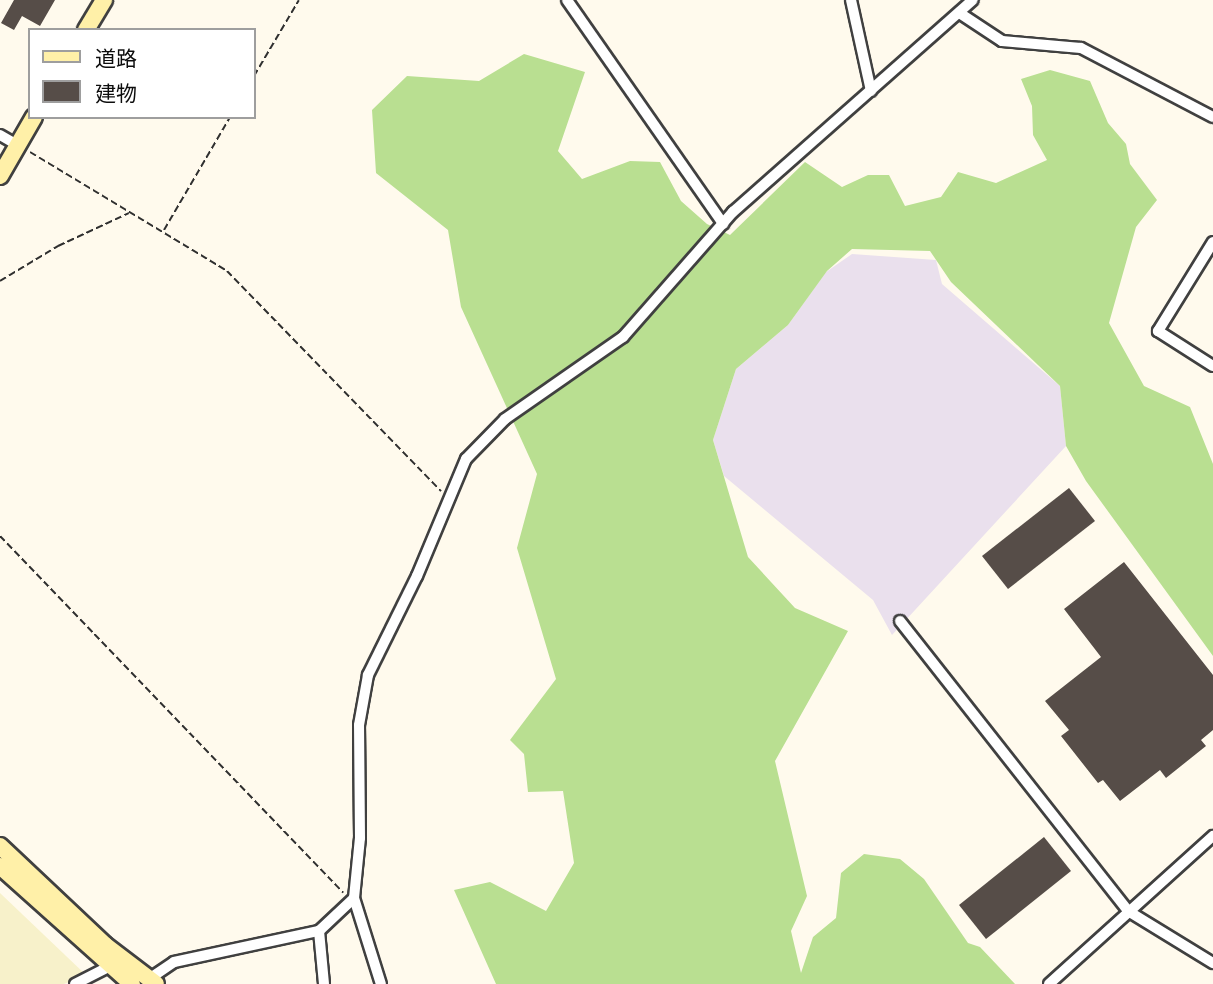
<!DOCTYPE html>
<html>
<head>
<meta charset="utf-8">
<style>
  body { margin:0 }
  #map { position:relative; width:1213px; height:984px; overflow:hidden; background:#fffaed; font-family:"Zilla Slab","Noto Sans JP",serif }
  div>[style] { position:absolute }
  .industrial>* { inset:0; background:#eae0ed }
  .farmland>* { inset:0; background:#f7f1ca }
  .forest>* { inset:0; background:#b9df91 }
  .building>* { inset:0; background:#564d48 }
  .path>* { height:2px; margin-top:-1px; transform-origin:0; background:repeating-linear-gradient(90deg,#2f2f2f 0 7px,transparent 0 10.5px) }
  .roads { filter:drop-shadow(2px 0 #404040) drop-shadow(-2px 0 #404040) drop-shadow(0 2px #404040) drop-shadow(0 -2px #404040) }
  .street>* { height:10px; margin:-5px; padding:0 5px; transform-origin:5px; border-radius:5px; background:#fff }
  .secondary>* { height:16px; margin:-8px; padding:0 8px; transform-origin:8px; border-radius:8px; background:#fff0a8 }
  span { translate:-50% -50%; white-space:nowrap; text-align:center; line-height:1.15; -webkit-text-stroke:7px #fff; paint-order:stroke }
  .legend { position:absolute; left:28px; top:28px; width:228px; height:91px; box-sizing:border-box; background:#fff; border:2px solid #9e9e9e; margin:0; padding:9px 12px; list-style:none; font-size:21px; color:#0d0d0d }
  .legend li { display:flex; align-items:center; gap:14px; height:35px }
  .legend b { width:35px; border:2px solid #9e9e9e }
</style>
</head>
<body>
<div id="map">
  <div class="industrial">
    <div style="clip-path:polygon(852px 254px,936px 260px,942px 284px,1060px 386px,1066px 446px,892px 635px,873px 600px,724px 476px,713px 440px,736px 369px,788px 325px,826px 272px)"></div>
  </div>
  <div class="farmland">
    <div style="clip-path:polygon(0 893px,86px 975px,64px 984px,0 984px)"></div>
  </div>
  <div class="forest">
    <div style="clip-path:polygon(524px 54px,585px 72px,558px 151px,582px 179px,630px 161px,660px 162px,681px 201px,707px 224px,730px 235px,805px 162px,842px 187px,868px 175px,889px 175px,905px 206px,941px 197px,958px 172px,996px 183px,1047px 160px,1033px 135px,1032px 106px,1021px 79px,1050px 70px,1090px 81px,1108px 123px,1126px 144px,1130px 164px,1157px 200px,1136px 227px,1109px 323px,1144px 386px,1190px 407px,1213px 464px,1213px 656px,1086px 481px,1066px 446px,1060px 386px,951px 282px,930px 251px,852px 249px,827px 271px,788px 325px,736px 369px,713px 440px,748px 557px,795px 608px,848px 631px,775px 761px,807px 896px,791px 931px,801px 973px,813px 937px,836px 918px,841px 873px,864px 854px,900px 859px,924px 879px,968px 943px,980px 947px,1015px 984px,496px 984px,454px 890px,490px 882px,546px 911px,574px 863px,563px 791px,528px 792px,524px 754px,510px 740px,556px 679px,517px 548px,537px 474px,461px 307px,448px 230px,376px 173px,372px 110px,407px 76px,479px 81px)"></div>
  </div>
  <div class="building">
    <div style="clip-path:polygon(14px 0,55px 0,40px 26px,22px 16px,14px 30px,1px 23px)"></div>
    <div style="clip-path:polygon(1069px 488px,1095px 521px,1008px 589px,982px 556px)"></div>
    <div style="clip-path:polygon(1124px 562px,1213px 675px,1213px 730px,1201px 740px,1206px 746px,1166px 778px,1160px 770px,1120px 801px,1103px 780px,1098px 783px,1061px 736px,1069px 730px,1045px 701px,1101px 657px,1064px 609px)"></div>
    <div style="clip-path:polygon(1044px 837px,1071px 871px,986px 939px,959px 905px)"></div>
  </div>
  <div class="path">
    <div style="left:254px;top:76px;width:88px;rotate:-59.4deg"></div>
    <div style="left:30px;top:152px;width:230px;rotate:31.1deg"></div>
    <div style="left:227px;top:271px;width:307px;rotate:45.8deg"></div>
    <div style="left:164px;top:230px;width:131px;rotate:-59.7deg"></div>
    <div style="left:0;top:281px;width:68px;rotate:-31.1deg"></div>
    <div style="left:58px;top:246px;width:78px;rotate:-24.9deg"></div>
    <div style="left:0;top:536px;width:495px;rotate:46.1deg"></div>
  </div>
  <div class="roads">
    <div class="street">
      <div style="left:567px;top:0;width:273px;rotate:55.1deg"></div>
      <div style="left:851px;top:0;width:93px;rotate:77.6deg"></div>
      <div style="left:961px;top:14px;width:49px;rotate:33.4deg"></div>
      <div style="left:1002px;top:41px;width:79px;rotate:5.1deg"></div>
      <div style="left:1081px;top:48px;width:149px;rotate:27.6deg"></div>
      <div style="left:0;top:135px;width:20px;rotate:30deg"></div>
      <div style="left:1213px;top:242px;width:105px;rotate:121.7deg"></div>
      <div style="left:1158px;top:331px;width:65px;rotate:32.5deg"></div>
      <div style="left:900px;top:621px;width:369px;rotate:51.8deg"></div>
      <div style="left:1128px;top:911px;width:100px;rotate:31.5deg"></div>
      <div style="left:354px;top:898px;width:90px;rotate:72.6deg"></div>
      <div style="left:319px;top:931px;width:53px;rotate:84.6deg"></div>
      <div style="left:149px;top:979px;width:30px;rotate:-34deg"></div>
      <div style="left:174px;top:962px;width:148px;rotate:-12.1deg"></div>
      <div style="left:319px;top:931px;width:48px;rotate:-43.3deg"></div>
      <div style="left:354px;top:898px;width:60px;rotate:-84.3deg"></div>
      <div style="left:360px;top:838px;width:113px;rotate:-90.5deg"></div>
      <div style="left:359px;top:725px;width:51px;rotate:-79.8deg"></div>
      <div style="left:368px;top:675px;width:110px;rotate:-63.7deg"></div>
      <div style="left:417px;top:576px;width:127px;rotate:-67.3deg"></div>
      <div style="left:466px;top:459px;width:56px;rotate:-45.7deg"></div>
      <div style="left:505px;top:419px;width:144px;rotate:-34.8deg"></div>
      <div style="left:623px;top:337px;width:167px;rotate:-48.7deg"></div>
      <div style="left:733px;top:212px;width:320px;rotate:-41.5deg"></div>
      <div style="left:75px;top:984px;width:38px;rotate:-27deg"></div>
      <div style="left:1049px;top:984px;width:221px;rotate:-42.1deg"></div>
    </div>
    <div class="secondary">
      <div style="left:86px;top:30px;width:35px;rotate:-59deg"></div>
      <div style="left:0;top:176px;width:68px;rotate:-60deg"></div>
      <div style="left:0;top:846px;width:144px;rotate:43.3deg"></div>
      <div style="left:105px;top:945px;width:64px;rotate:37.4deg"></div>
      <div style="left:0;top:866px;width:177px;rotate:41.8deg"></div>
    </div>
  </div>
  <ul class="legend">
  <li><b style="height:9px;background:#fff0a8"></b>道路</li>
  <li><b style="height:19px;background:#564d48"></b>建物</li>
  </ul>
</div>
</body>
</html>
